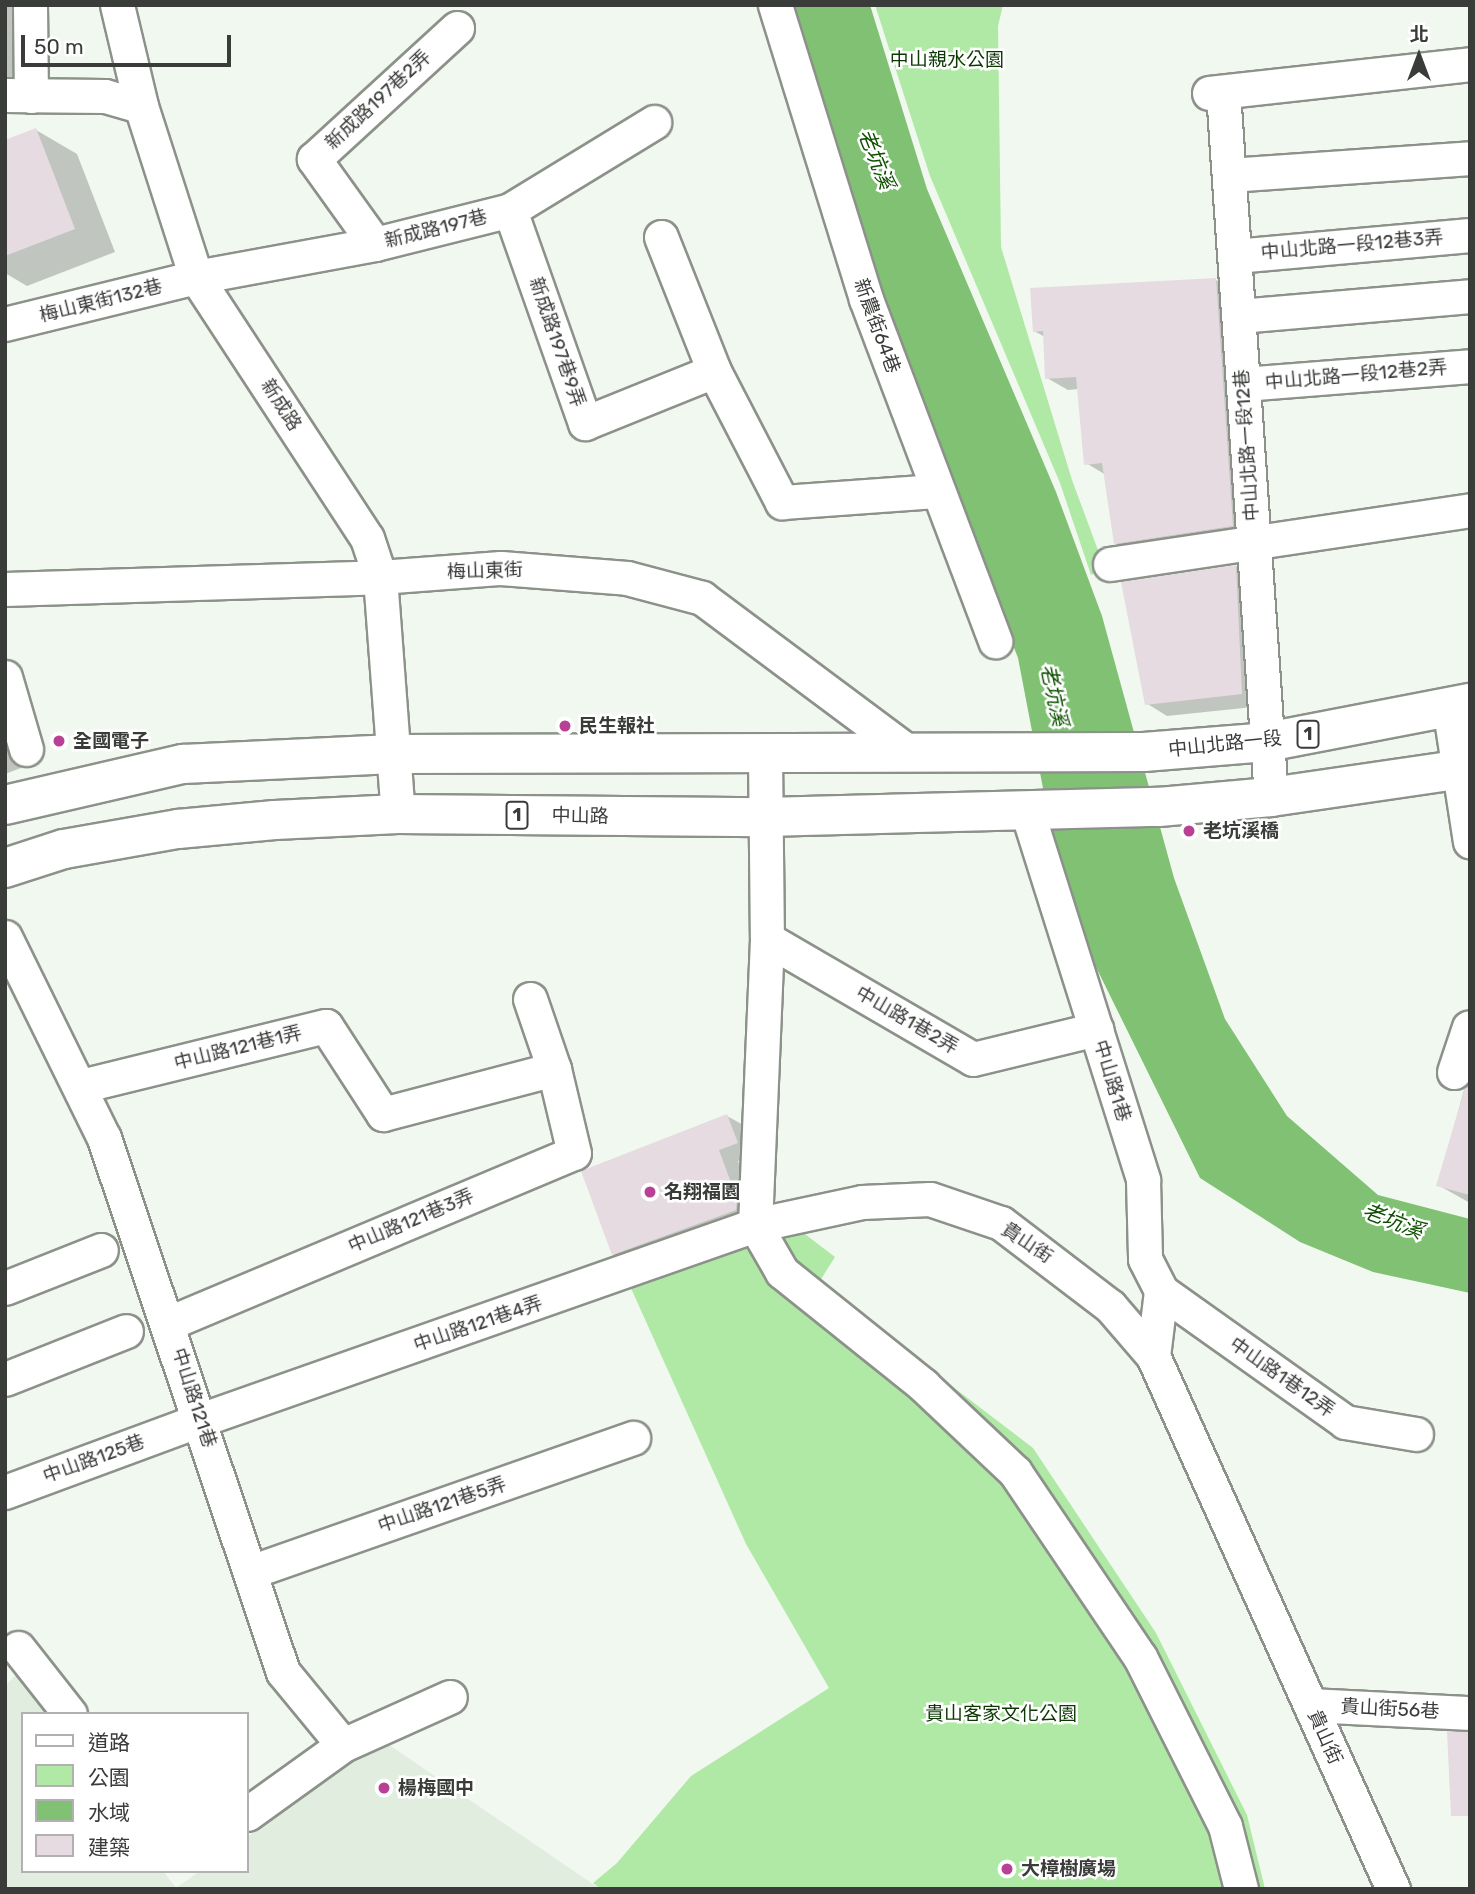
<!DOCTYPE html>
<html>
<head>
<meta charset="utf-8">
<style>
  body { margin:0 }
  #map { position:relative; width:1475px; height:1894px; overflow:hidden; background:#f1f8ef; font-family:Rubik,"Noto Sans TC",sans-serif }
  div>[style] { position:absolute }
  .built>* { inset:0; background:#e1eddf }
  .green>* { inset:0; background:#afe9a5 }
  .water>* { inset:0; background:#80c174 }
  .shadow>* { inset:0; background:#0003 }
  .building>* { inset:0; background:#e5dbe1 }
  .roads { filter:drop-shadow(2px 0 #8c928a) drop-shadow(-2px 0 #8c928a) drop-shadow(0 2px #8c928a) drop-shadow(0 -2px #8c928a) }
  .minor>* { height:33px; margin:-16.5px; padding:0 16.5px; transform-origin:16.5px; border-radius:16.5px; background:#fff }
  .major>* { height:38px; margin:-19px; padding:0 19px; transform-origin:19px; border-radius:19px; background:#fff }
  .dots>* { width:19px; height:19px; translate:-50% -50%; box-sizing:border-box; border:4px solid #fff; border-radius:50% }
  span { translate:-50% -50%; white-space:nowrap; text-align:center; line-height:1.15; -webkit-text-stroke:5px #fff; paint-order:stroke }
  .shield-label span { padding:2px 5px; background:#fff; border:2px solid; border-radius:5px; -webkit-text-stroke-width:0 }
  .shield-label { font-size:18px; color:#393c39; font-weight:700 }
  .park-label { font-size:19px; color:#0b3803 }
  .street-label { font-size:19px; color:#393c39 }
  .poi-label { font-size:19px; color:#393c39; font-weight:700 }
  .left { translate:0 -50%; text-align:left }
  .water-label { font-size:21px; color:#0e5000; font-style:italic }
  .frame { position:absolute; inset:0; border:7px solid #393c39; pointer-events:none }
  .legend { position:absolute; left:21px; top:1712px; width:228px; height:161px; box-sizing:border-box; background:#fff; border:2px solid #b0b1b0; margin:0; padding:9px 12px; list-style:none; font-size:21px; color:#393c39 }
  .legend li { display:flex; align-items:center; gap:14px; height:35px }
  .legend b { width:35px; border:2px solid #b0b1b0 }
  .north { position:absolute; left:1384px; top:21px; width:70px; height:70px; -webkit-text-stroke:5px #fff; paint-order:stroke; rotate:0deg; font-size:19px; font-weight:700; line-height:28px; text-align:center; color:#393c39 }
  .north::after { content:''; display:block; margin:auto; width:24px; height:32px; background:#393c39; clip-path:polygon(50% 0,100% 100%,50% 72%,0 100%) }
  .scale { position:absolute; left:21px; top:35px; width:210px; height:32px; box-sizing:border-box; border:4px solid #393c39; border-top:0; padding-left:9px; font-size:21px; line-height:24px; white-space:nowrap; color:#393c39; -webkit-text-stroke:5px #fff; paint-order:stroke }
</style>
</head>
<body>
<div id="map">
  <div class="built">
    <div style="clip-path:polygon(17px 1674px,46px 1714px,23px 1714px,23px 1871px,163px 1871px,176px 1888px,200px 1871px,247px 1871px,247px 1837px,382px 1740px,600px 1889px,5px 1889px,5px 1686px)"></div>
  </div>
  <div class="green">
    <div style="clip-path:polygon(875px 5px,1003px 5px,998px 26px,1001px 247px,1072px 480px,1105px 569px,1091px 575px,1060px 483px,930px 176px)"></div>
    <div style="clip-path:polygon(801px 1231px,835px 1257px,818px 1284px,1033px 1448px,1156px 1633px,1247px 1815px,1265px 1889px,601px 1889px,593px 1883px,617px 1863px,691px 1776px,829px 1688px,746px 1544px,630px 1286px,751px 1240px)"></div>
  </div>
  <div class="water">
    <div style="clip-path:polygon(786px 5px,870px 5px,927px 189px,1056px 492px,1102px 616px,1174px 878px,1225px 1019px,1287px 1116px,1378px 1195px,1470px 1219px,1470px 1293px,1373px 1272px,1300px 1242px,1200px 1178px,1093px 961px,1051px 830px,1018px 658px,872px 279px)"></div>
  </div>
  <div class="shadow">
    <div style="clip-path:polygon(5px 5px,42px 5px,5px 102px)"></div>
    <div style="clip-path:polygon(36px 130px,77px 154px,115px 252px,27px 286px,5px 273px,5px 142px)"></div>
    <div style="clip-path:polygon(1216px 280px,1237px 292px,1254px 538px,1137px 555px,1116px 543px,1106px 475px,1086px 463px,1079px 389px,1068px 390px,1047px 378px,1045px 337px,1034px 331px)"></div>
    <div style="clip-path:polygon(1236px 566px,1257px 579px,1263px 706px,1167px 716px,1146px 703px)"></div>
    <div style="clip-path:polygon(5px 726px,21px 768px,5px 774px)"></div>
    <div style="clip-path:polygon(1470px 1084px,1470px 1203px,1438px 1185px,1464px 1090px)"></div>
    <div style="clip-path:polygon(727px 1116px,747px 1127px,757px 1154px,738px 1161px,756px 1211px,633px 1265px,613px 1254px)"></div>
  </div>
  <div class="building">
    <div style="clip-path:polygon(36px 128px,75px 229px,5px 256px,5px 140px)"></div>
    <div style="clip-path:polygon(1216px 278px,1233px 526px,1114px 544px,1102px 463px,1084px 465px,1076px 377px,1045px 379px,1043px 331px,1033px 332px,1030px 288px)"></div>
    <div style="clip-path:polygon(1236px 565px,1242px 694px,1145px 705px,1121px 582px)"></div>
    <div style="clip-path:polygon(1465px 1088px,1470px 1088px,1470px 1195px,1436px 1186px)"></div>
    <div style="clip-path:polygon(727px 1114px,738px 1143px,719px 1150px,737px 1199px,736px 1210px,612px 1255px,581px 1171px)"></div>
    <div style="clip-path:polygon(1447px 1731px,1470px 1732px,1470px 1816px,1451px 1816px)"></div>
  </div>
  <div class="roads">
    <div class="minor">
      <div style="left:30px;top:5px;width:91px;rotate:89.4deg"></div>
      <div style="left:117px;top:5px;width:104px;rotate:76.6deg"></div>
      <div style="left:141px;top:106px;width:180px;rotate:72.2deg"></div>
      <div style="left:196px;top:277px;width:312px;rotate:56.8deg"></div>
      <div style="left:367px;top:538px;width:41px;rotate:71.6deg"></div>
      <div style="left:380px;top:577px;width:238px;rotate:85.7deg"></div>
      <div style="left:775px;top:5px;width:308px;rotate:72.8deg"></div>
      <div style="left:866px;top:299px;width:366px;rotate:69.3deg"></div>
      <div style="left:1223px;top:92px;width:707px;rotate:86.11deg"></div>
      <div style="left:1209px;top:93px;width:263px;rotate:-6.3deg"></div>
      <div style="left:5px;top:95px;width:100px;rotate:0.6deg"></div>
      <div style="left:105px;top:96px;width:37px;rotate:16deg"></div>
      <div style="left:1229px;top:175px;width:242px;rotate:-4deg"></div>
      <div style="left:510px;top:210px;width:226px;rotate:70.6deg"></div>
      <div style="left:585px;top:423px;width:139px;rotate:-22deg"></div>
      <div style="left:661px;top:237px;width:144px;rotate:68.4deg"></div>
      <div style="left:714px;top:371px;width:148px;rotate:62.6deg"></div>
      <div style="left:782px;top:502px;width:155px;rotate:-4.1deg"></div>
      <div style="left:375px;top:244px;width:105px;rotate:-125.7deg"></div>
      <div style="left:314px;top:159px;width:194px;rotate:-42.5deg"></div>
      <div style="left:1235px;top:256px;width:236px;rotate:-5.1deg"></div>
      <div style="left:1239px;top:316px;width:232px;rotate:-4.9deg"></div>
      <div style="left:5px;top:324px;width:197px;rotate:-13.8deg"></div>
      <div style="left:196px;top:277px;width:182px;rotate:-10.4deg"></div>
      <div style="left:375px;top:244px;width:139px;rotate:-14.1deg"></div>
      <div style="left:510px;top:210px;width:169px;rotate:-31.4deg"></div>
      <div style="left:1243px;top:384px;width:228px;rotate:-4.5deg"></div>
      <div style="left:1110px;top:564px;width:364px;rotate:-8.5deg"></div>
      <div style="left:5px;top:589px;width:375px;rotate:-1.8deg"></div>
      <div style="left:380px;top:577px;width:121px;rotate:-4.3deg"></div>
      <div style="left:501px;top:568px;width:126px;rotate:4.5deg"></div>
      <div style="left:627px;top:578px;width:78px;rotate:14.9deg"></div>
      <div style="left:702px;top:598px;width:259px;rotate:36.7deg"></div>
      <div style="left:5px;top:677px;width:75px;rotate:73.7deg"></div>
      <div style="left:1449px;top:706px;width:137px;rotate:81.2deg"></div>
      <div style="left:765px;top:755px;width:184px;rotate:89.4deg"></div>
      <div style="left:767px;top:939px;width:286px;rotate:92.4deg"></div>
      <div style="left:755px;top:1225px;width:109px;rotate:-12.1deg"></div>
      <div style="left:862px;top:1202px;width:68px;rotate:-2.5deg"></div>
      <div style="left:930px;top:1199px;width:75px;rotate:18.7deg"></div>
      <div style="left:1001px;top:1223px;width:137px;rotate:37.3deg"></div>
      <div style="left:1110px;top:1306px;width:66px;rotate:49.3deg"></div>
      <div style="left:1153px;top:1356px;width:585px;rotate:65.76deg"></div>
      <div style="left:1027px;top:811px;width:387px;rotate:72.5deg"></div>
      <div style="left:1143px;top:1180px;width:79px;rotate:88.5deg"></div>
      <div style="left:1145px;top:1259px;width:36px;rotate:63deg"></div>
      <div style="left:1161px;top:1291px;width:65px;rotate:97deg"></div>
      <div style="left:5px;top:937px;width:224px;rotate:63.8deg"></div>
      <div style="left:104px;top:1138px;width:563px;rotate:71.47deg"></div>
      <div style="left:283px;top:1672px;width:94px;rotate:50.6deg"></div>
      <div style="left:343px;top:1745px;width:117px;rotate:-24.2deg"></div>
      <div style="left:767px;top:939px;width:238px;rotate:30.2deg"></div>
      <div style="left:973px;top:1059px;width:127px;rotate:-13.7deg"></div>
      <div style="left:1454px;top:1072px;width:47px;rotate:-71.6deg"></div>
      <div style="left:81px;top:1086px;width:252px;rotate:-13.8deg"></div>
      <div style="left:326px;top:1026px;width:105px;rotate:57.1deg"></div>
      <div style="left:383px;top:1114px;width:177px;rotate:-14.7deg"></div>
      <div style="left:5px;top:1288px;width:103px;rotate:-21.6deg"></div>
      <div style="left:1161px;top:1291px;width:226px;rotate:35.4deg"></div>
      <div style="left:1345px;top:1422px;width:72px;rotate:9.6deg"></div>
      <div style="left:169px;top:1323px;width:439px;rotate:-22.8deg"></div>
      <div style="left:574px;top:1153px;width:86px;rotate:-103.4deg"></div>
      <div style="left:554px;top:1069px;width:74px;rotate:-108.9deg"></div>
      <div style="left:5px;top:1379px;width:130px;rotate:-21.6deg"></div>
      <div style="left:200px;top:1420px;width:588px;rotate:-19.36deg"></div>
      <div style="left:755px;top:1225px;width:54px;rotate:60.1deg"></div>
      <div style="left:782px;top:1272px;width:181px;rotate:38.7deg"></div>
      <div style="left:923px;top:1385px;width:127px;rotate:43.4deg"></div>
      <div style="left:1015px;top:1472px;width:223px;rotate:56deg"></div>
      <div style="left:1140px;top:1657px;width:189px;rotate:63.3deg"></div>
      <div style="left:1225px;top:1826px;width:65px;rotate:75.7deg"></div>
      <div style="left:5px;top:1492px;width:190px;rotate:-20.3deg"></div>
      <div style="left:250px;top:1572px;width:406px;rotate:-19.3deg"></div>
      <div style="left:18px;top:1648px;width:84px;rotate:51.8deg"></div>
      <div style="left:1311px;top:1705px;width:159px;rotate:2.9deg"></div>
      <div style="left:247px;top:1814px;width:118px;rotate:-35.7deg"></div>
    </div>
    <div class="major">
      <div style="left:5px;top:805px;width:183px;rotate:-13deg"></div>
      <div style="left:183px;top:764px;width:211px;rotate:-2.7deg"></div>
      <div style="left:394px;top:754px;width:750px;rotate:-0.15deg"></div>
      <div style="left:1144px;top:752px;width:123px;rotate:-4.6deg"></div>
      <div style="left:1267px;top:742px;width:207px;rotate:-10.9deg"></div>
      <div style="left:5px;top:868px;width:62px;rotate:-17.9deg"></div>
      <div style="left:64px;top:849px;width:116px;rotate:-10deg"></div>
      <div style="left:178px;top:829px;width:97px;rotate:-5.3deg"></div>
      <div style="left:275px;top:820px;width:123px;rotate:-2.8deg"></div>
      <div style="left:398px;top:814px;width:367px;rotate:0.5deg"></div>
      <div style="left:765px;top:817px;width:394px;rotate:-1.5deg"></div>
      <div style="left:1159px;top:807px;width:112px;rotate:-5.1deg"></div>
      <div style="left:1271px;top:797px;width:201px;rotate:-8.3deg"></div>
    </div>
  </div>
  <div class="dots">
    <div style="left:565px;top:726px;background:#b84095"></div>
    <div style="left:59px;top:741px;background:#b84095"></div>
    <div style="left:1189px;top:831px;background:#b84095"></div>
    <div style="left:650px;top:1192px;background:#b84095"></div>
    <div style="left:384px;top:1788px;background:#b84095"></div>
    <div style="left:1007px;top:1869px;background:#b84095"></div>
  </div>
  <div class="shield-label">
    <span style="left:1308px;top:734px">1</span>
    <span style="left:517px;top:815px">1</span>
  </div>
  <div class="park-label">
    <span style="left:947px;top:60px">中山親水公園</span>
    <span style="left:1001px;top:1714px">貴山客家文化公園</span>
  </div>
  <div class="street-label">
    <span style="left:378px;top:100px;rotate:-43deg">新成路197巷2弄</span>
    <span style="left:436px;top:229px;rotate:-14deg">新成路197巷</span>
    <span style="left:1352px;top:245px;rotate:-5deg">中山北路一段12巷3弄</span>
    <span style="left:101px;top:301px;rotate:-14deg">梅山東街132巷</span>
    <span style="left:877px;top:326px;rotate:70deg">新農街64巷</span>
    <span style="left:557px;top:342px;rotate:71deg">新成路197巷9弄</span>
    <span style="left:1356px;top:375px;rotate:-5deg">中山北路一段12巷2弄</span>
    <span style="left:281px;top:405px;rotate:57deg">新成路</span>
    <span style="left:1247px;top:445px;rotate:-94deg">中山北路一段12巷</span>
    <span style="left:485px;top:571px;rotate:-2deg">梅山東街</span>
    <span style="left:1225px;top:744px;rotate:-6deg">中山北路一段</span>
    <span style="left:580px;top:816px;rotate:1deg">中山路</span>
    <span style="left:907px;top:1020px;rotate:30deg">中山路1巷2弄</span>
    <span style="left:238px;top:1048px;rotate:-14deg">中山路121巷1弄</span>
    <span style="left:1112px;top:1081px;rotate:73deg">中山路1巷</span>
    <span style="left:411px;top:1221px;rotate:-23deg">中山路121巷3弄</span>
    <span style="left:1027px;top:1243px;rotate:34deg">貴山街</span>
    <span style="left:478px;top:1324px;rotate:-19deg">中山路121巷4弄</span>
    <span style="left:1282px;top:1377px;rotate:35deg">中山路1巷12弄</span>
    <span style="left:194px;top:1398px;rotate:72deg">中山路121巷</span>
    <span style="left:94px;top:1459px;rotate:-20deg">中山路125巷</span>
    <span style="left:442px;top:1505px;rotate:-19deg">中山路121巷5弄</span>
    <span style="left:1390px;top:1709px;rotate:3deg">貴山街56巷</span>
    <span style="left:1325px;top:1737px;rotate:66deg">貴山街</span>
  </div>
  <div class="poi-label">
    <span class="left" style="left:579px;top:726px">民生報社</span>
    <span class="left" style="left:73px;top:741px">全國電子</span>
    <span class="left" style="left:1203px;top:831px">老坑溪橋</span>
    <span class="left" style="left:664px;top:1192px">名翔福園</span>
    <span class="left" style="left:398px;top:1788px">楊梅國中</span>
    <span class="left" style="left:1021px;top:1869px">大樟樹廣場</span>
  </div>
  <div class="water-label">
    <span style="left:876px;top:159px;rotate:68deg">老坑溪</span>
    <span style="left:1054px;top:695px;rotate:78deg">老坑溪</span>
    <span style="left:1393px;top:1221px;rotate:21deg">老坑溪</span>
  </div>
  <div class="frame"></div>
  <ul class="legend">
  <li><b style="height:9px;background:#fff"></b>道路</li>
  <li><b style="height:19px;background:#afe9a5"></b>公園</li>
  <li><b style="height:19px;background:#80c174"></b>水域</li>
  <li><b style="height:19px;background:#e5dbe1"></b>建築</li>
  </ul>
  <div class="north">北</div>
  <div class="scale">50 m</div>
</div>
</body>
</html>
